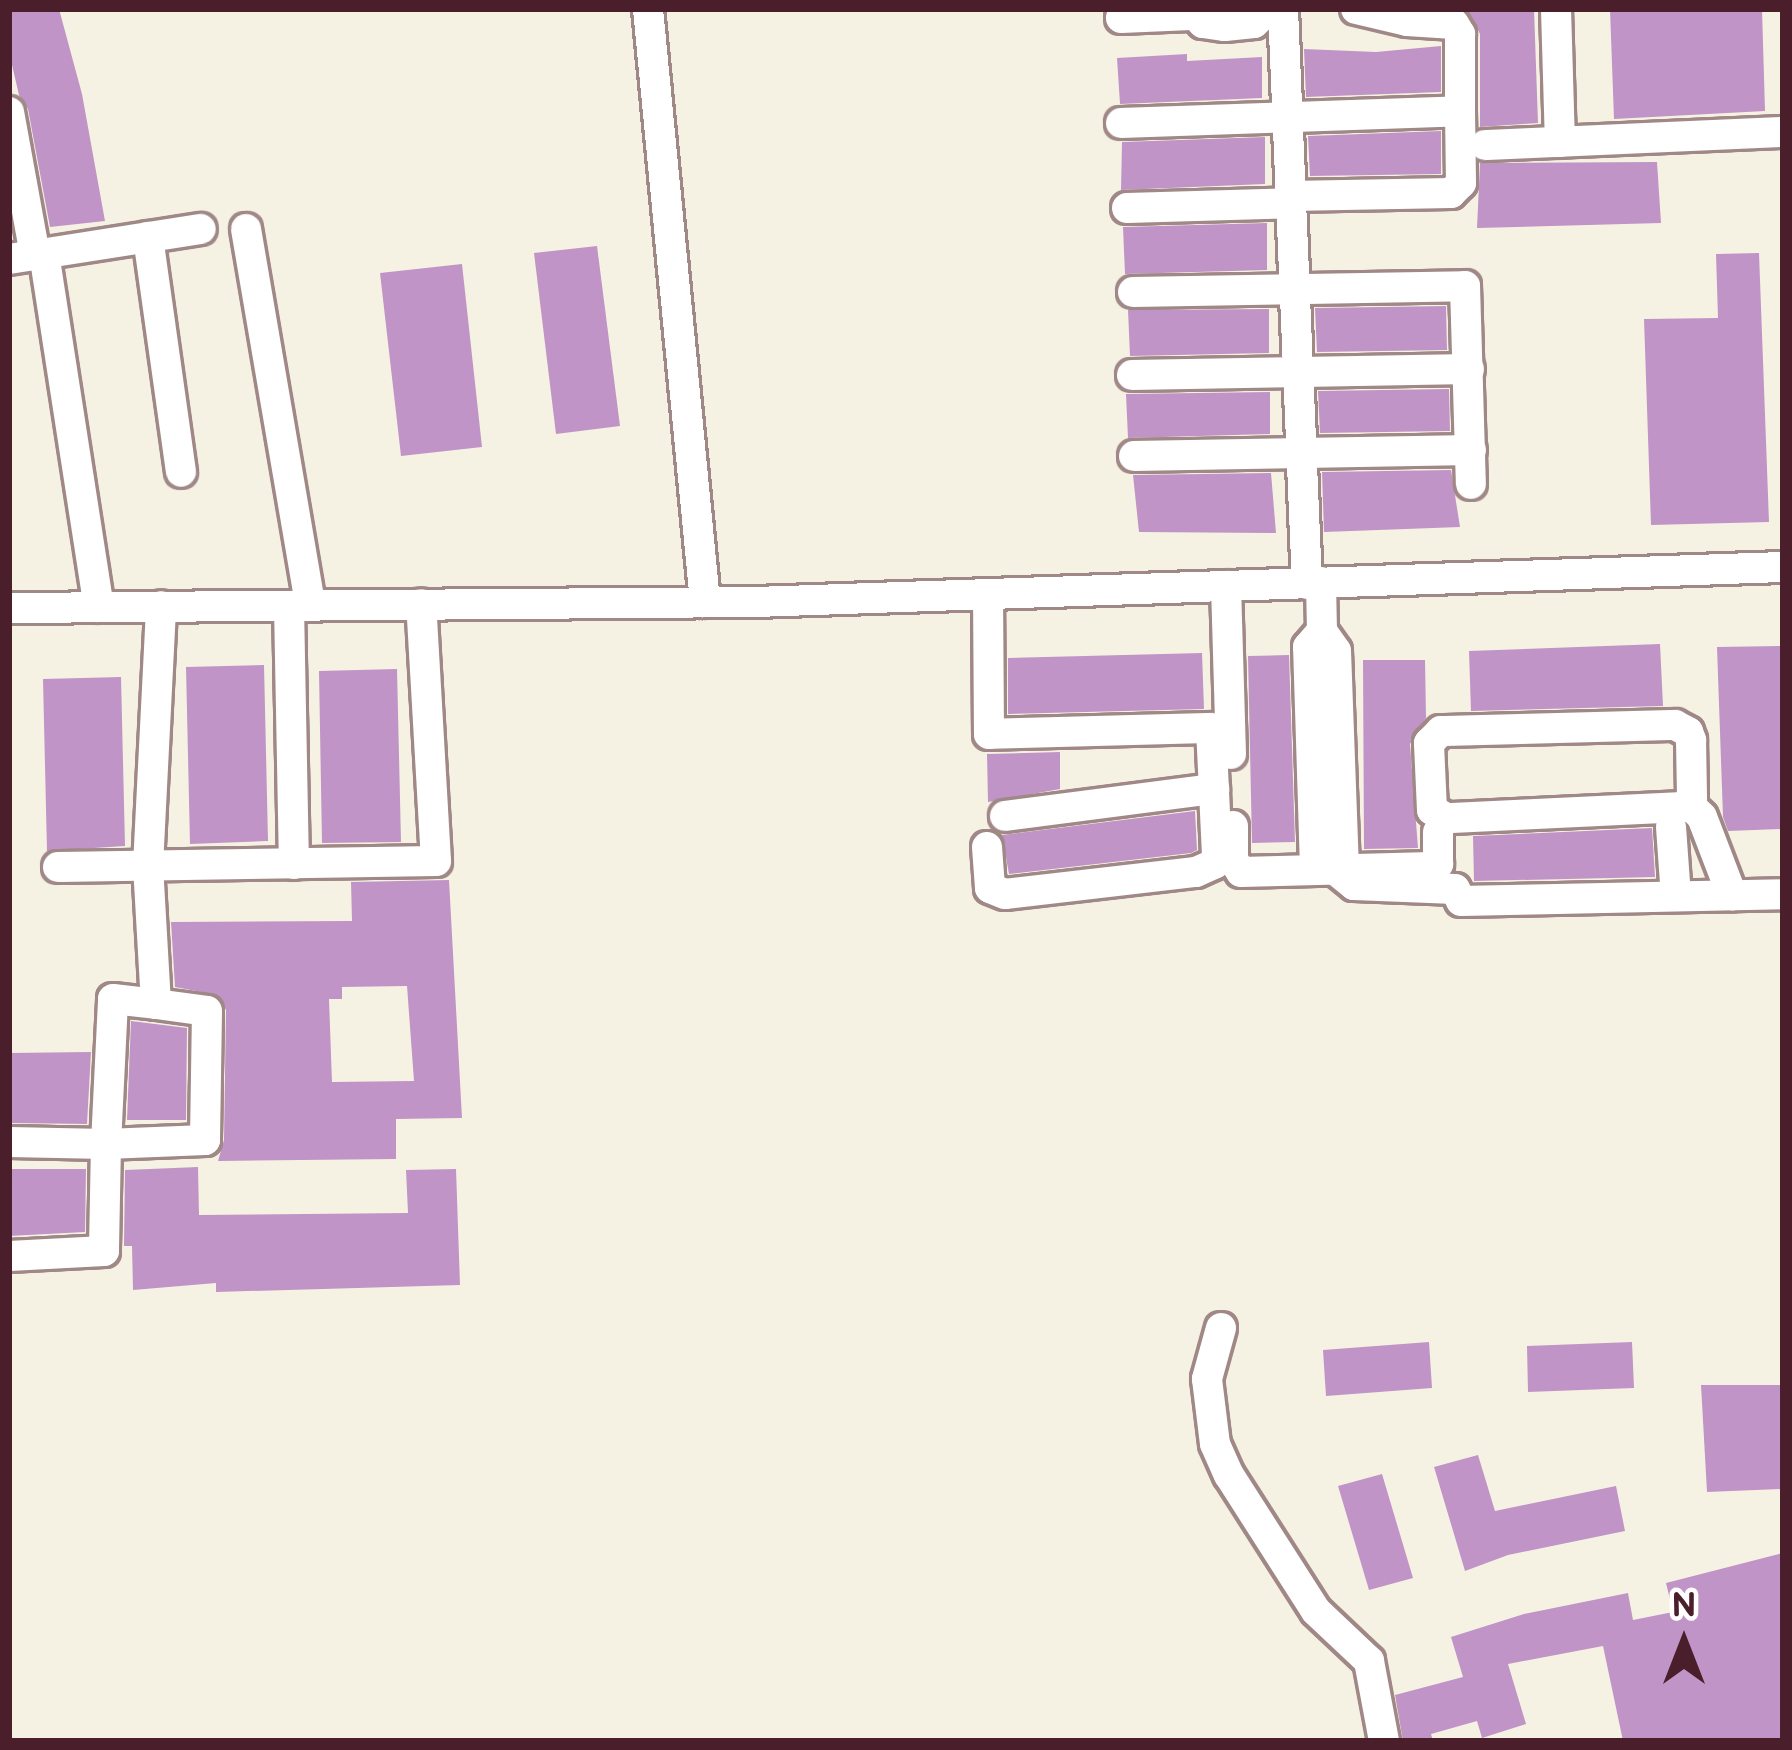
<!DOCTYPE html>
<html>
<head>
<meta charset="utf-8">
<style>
  body { margin:0 }
  #map { position:relative; width:1792px; height:1750px; overflow:hidden; background:#f6f2e3; font-family:"Balsamiq Sans",sans-serif }
  div>[style] { position:absolute }
  .building>* { inset:0; background:#c094c6 }
  .roads { filter:drop-shadow(3px 0 #a08887) drop-shadow(-3px 0 #a08887) drop-shadow(0 3px #a08887) drop-shadow(0 -3px #a08887) }
  .minor>* { height:30px; margin:-15px; padding:0 15px; transform-origin:15px; border-radius:15px; background:#fff }
  span { translate:-50% -50%; white-space:nowrap; text-align:center; line-height:1.15; -webkit-text-stroke:12px #fff; paint-order:stroke }
  .frame { position:absolute; inset:0; border:12px solid #4a1f2b; pointer-events:none }
  .north { position:absolute; left:1624px; top:1582px; width:120px; height:120px; -webkit-text-stroke:9px #fff; paint-order:stroke; rotate:0deg; font-size:33px; font-weight:700; line-height:48px; text-align:center; color:#4a1f2b }
  .north::after { content:''; display:block; margin:auto; width:42px; height:54px; background:#4a1f2b; clip-path:polygon(50% 0,100% 100%,50% 72%,0 100%) }
</style>
</head>
<body>
<div id="map">
  <div class="building">
    <div style="clip-path:polygon(9px 9px,59px 9px,82px 94px,105px 221px,50px 227px,28px 109px,19px 95px,9px 52px)"></div>
    <div style="clip-path:polygon(1467px 9px,1534px 9px,1538px 123px,1480px 127px,1480px 34px)"></div>
    <div style="clip-path:polygon(1610px 9px,1762px 9px,1765px 111px,1614px 119px)"></div>
    <div style="clip-path:polygon(1441px 46px,1441px 92px,1306px 97px,1304px 49px,1376px 52px)"></div>
    <div style="clip-path:polygon(1187px 54px,1187px 61px,1262px 57px,1262px 98px,1120px 104px,1117px 58px)"></div>
    <div style="clip-path:polygon(1441px 131px,1441px 174px,1310px 176px,1308px 136px)"></div>
    <div style="clip-path:polygon(1265px 137px,1265px 184px,1121px 190px,1122px 142px)"></div>
    <div style="clip-path:polygon(1657px 162px,1661px 223px,1477px 228px,1480px 163px)"></div>
    <div style="clip-path:polygon(1267px 223px,1267px 270px,1125px 274px,1123px 227px)"></div>
    <div style="clip-path:polygon(597px 246px,620px 426px,556px 434px,534px 253px)"></div>
    <div style="clip-path:polygon(1759px 253px,1769px 522px,1651px 525px,1644px 319px,1718px 318px,1716px 254px)"></div>
    <div style="clip-path:polygon(462px 264px,482px 447px,401px 456px,380px 273px)"></div>
    <div style="clip-path:polygon(1446px 306px,1447px 350px,1317px 352px,1315px 308px)"></div>
    <div style="clip-path:polygon(1269px 309px,1269px 353px,1130px 356px,1128px 310px)"></div>
    <div style="clip-path:polygon(1449px 389px,1450px 431px,1320px 433px,1318px 391px)"></div>
    <div style="clip-path:polygon(1270px 392px,1270px 434px,1128px 438px,1126px 394px)"></div>
    <div style="clip-path:polygon(1451px 470px,1460px 527px,1324px 532px,1322px 472px)"></div>
    <div style="clip-path:polygon(1271px 473px,1276px 533px,1139px 532px,1133px 475px)"></div>
    <div style="clip-path:polygon(1660px 644px,1663px 706px,1471px 711px,1469px 651px)"></div>
    <div style="clip-path:polygon(1780px 646px,1783px 829px,1728px 831px,1723px 817px,1717px 647px)"></div>
    <div style="clip-path:polygon(1202px 653px,1204px 709px,1008px 714px,1008px 658px)"></div>
    <div style="clip-path:polygon(1289px 655px,1295px 842px,1252px 843px,1248px 656px)"></div>
    <div style="clip-path:polygon(1363px 660px,1425px 660px,1426px 718px,1410px 744px,1418px 848px,1364px 849px)"></div>
    <div style="clip-path:polygon(264px 665px,268px 841px,190px 844px,186px 667px)"></div>
    <div style="clip-path:polygon(397px 669px,401px 842px,322px 843px,319px 671px)"></div>
    <div style="clip-path:polygon(121px 677px,125px 846px,47px 851px,43px 679px)"></div>
    <div style="clip-path:polygon(1060px 752px,1060px 789px,988px 802px,987px 754px)"></div>
    <div style="clip-path:polygon(1195px 811px,1197px 850px,1191px 853px,1009px 874px,1002px 835px)"></div>
    <div style="clip-path:polygon(1652px 828px,1655px 877px,1474px 881px,1473px 836px)"></div>
    <div style="clip-path:polygon(evenodd,449px 880px,462px 1118px,396px 1119px,396px 1159px,218px 1161px,224px 1140px,226px 1010px,217px 995px,175px 987px,171px 922px,352px 921px,351px 882px,449px 880px,407px 986px,414px 1081px,332px 1082px,329px 999px,342px 999px,342px 987px,407px 986px)"></div>
    <div style="clip-path:polygon(131px 1021px,187px 1028px,186px 1120px,127px 1120px)"></div>
    <div style="clip-path:polygon(91px 1052px,87px 1124px,9px 1123px,9px 1053px)"></div>
    <div style="clip-path:polygon(198px 1167px,199px 1215px,408px 1213px,406px 1170px,456px 1169px,460px 1285px,216px 1292px,216px 1283px,133px 1290px,132px 1246px,124px 1246px,125px 1170px)"></div>
    <div style="clip-path:polygon(9px 1169px,86px 1169px,85px 1232px,9px 1236px)"></div>
    <div style="clip-path:polygon(1429px 1342px,1432px 1388px,1326px 1396px,1323px 1350px)"></div>
    <div style="clip-path:polygon(1632px 1342px,1634px 1388px,1528px 1392px,1527px 1346px)"></div>
    <div style="clip-path:polygon(1701px 1385px,1783px 1385px,1783px 1489px,1707px 1492px)"></div>
    <div style="clip-path:polygon(1478px 1455px,1495px 1511px,1616px 1486px,1625px 1531px,1508px 1555px,1465px 1571px,1434px 1467px)"></div>
    <div style="clip-path:polygon(1382px 1474px,1413px 1578px,1369px 1590px,1338px 1486px)"></div>
    <div style="clip-path:polygon(1783px 1553px,1783px 1738px,1623px 1741px,1603px 1646px,1508px 1664px,1526px 1724px,1482px 1738px,1477px 1721px,1431px 1734px,1433px 1741px,1403px 1741px,1395px 1695px,1463px 1677px,1451px 1637px,1524px 1614px,1628px 1593px,1633px 1620px,1673px 1612px,1666px 1583px)"></div>
  </div>
  <div class="roads">
    <div class="minor">
      <div style="left:648px;top:9px;width:596px;rotate:84.51deg"></div>
      <div style="left:1190px;top:9px;width:19px;rotate:47deg"></div>
      <div style="left:1203px;top:23px;width:22px;rotate:8deg"></div>
      <div style="left:1225px;top:26px;width:29px;rotate:-6deg"></div>
      <div style="left:1254px;top:23px;width:21px;rotate:-43deg"></div>
      <div style="left:1283px;top:9px;width:575px;rotate:87.61deg"></div>
      <div style="left:1356px;top:9px;width:52px;rotate:13.2deg"></div>
      <div style="left:1407px;top:21px;width:47px;rotate:3.7deg"></div>
      <div style="left:1454px;top:24px;width:12px;rotate:59deg"></div>
      <div style="left:1460px;top:34px;width:77px;rotate:90deg"></div>
      <div style="left:1556px;top:9px;width:133px;rotate:88.3deg"></div>
      <div style="left:1121px;top:18px;width:70px;rotate:-2.5deg"></div>
      <div style="left:9px;top:112px;width:145px;rotate:79.7deg"></div>
      <div style="left:1121px;top:123px;width:339px;rotate:-2deg"></div>
      <div style="left:1460px;top:111px;width:72px;rotate:89.2deg"></div>
      <div style="left:1461px;top:183px;width:14px;rotate:135deg"></div>
      <div style="left:1451px;top:193px;width:161px;rotate:178.9deg"></div>
      <div style="left:1485px;top:145px;width:298px;rotate:-2.5deg"></div>
      <div style="left:1127px;top:208px;width:164px;rotate:-1.7deg"></div>
      <div style="left:246px;top:229px;width:381px;rotate:80.3deg"></div>
      <div style="left:148px;top:237px;width:237px;rotate:82deg"></div>
      <div style="left:44px;top:253px;width:358px;rotate:81.2deg"></div>
      <div style="left:9px;top:259px;width:194px;rotate:-8.9deg"></div>
      <div style="left:1133px;top:292px;width:332px;rotate:-1deg"></div>
      <div style="left:1465px;top:286px;width:198px;rotate:88.3deg"></div>
      <div style="left:1132px;top:375px;width:337px;rotate:-1deg"></div>
      <div style="left:1134px;top:456px;width:337px;rotate:-1deg"></div>
      <div style="left:1226px;top:586px;width:168px;rotate:88.3deg"></div>
      <div style="left:289px;top:606px;width:258px;rotate:88.9deg"></div>
      <div style="left:9px;top:608px;width:746px;rotate:-0.46deg"></div>
      <div style="left:755px;top:602px;width:1029px;rotate:-1.95deg"></div>
      <div style="left:1322px;top:631px;width:24px;rotate:55deg"></div>
      <div style="left:1336px;top:651px;width:216px;rotate:87.9deg"></div>
      <div style="left:1675px;top:725px;width:15px;rotate:28deg"></div>
      <div style="left:1688px;top:732px;width:9px;rotate:69deg"></div>
      <div style="left:1691px;top:740px;width:59px;rotate:89deg"></div>
      <div style="left:1692px;top:799px;width:12px;rotate:138deg"></div>
      <div style="left:1683px;top:807px;width:237px;rotate:177.3deg"></div>
      <div style="left:1446px;top:818px;width:16px;rotate:-150deg"></div>
      <div style="left:1432px;top:810px;width:67px;rotate:-92.6deg"></div>
      <div style="left:1429px;top:743px;width:17px;rotate:-45deg"></div>
      <div style="left:1441px;top:731px;width:234px;rotate:-1.5deg"></div>
      <div style="left:1689px;top:804px;width:18px;rotate:45deg"></div>
      <div style="left:1702px;top:817px;width:84px;rotate:69deg"></div>
      <div style="left:1005px;top:816px;width:211px;rotate:-7.4deg"></div>
      <div style="left:1233px;top:826px;width:34px;rotate:90deg"></div>
      <div style="left:1233px;top:860px;width:14px;rotate:56deg"></div>
      <div style="left:1241px;top:872px;width:191px;rotate:-1.5deg"></div>
      <div style="left:1432px;top:867px;width:7px;rotate:-27deg"></div>
      <div style="left:1438px;top:864px;width:32px;rotate:-90deg"></div>
      <div style="left:1671px;top:827px;width:69px;rotate:85.9deg"></div>
      <div style="left:987px;top:847px;width:41px;rotate:85.8deg"></div>
      <div style="left:990px;top:888px;width:16px;rotate:22deg"></div>
      <div style="left:1005px;top:894px;width:192px;rotate:-6.6deg"></div>
      <div style="left:1196px;top:872px;width:20px;rotate:-24deg"></div>
      <div style="left:1214px;top:864px;width:9px;rotate:-72deg"></div>
      <div style="left:1217px;top:855px;width:127px;rotate:-92.7deg"></div>
      <div style="left:1211px;top:728px;width:222px;rotate:178.5deg"></div>
      <div style="left:989px;top:734px;width:140px;rotate:-90.4deg"></div>
      <div style="left:58px;top:867px;width:378px;rotate:-0.9deg"></div>
      <div style="left:436px;top:861px;width:257px;rotate:-93.3deg"></div>
      <div style="left:1315px;top:868px;width:221px;rotate:-91.8deg"></div>
      <div style="left:1308px;top:647px;width:21px;rotate:-49deg"></div>
      <div style="left:1322px;top:631px;width:49px;rotate:-91.2deg"></div>
      <div style="left:1333px;top:868px;width:27px;rotate:39deg"></div>
      <div style="left:1354px;top:885px;width:101px;rotate:2.3deg"></div>
      <div style="left:1455px;top:889px;width:13px;rotate:63deg"></div>
      <div style="left:1461px;top:901px;width:322px;rotate:-1.2deg"></div>
      <div style="left:156px;top:1004px;width:51px;rotate:7.8deg"></div>
      <div style="left:207px;top:1011px;width:129px;rotate:90.9deg"></div>
      <div style="left:205px;top:1140px;width:99px;rotate:177.7deg"></div>
      <div style="left:106px;top:1144px;width:145px;rotate:-87.2deg"></div>
      <div style="left:113px;top:999px;width:43px;rotate:6.6deg"></div>
      <div style="left:156px;top:1004px;width:138px;rotate:-93.3deg"></div>
      <div style="left:148px;top:866px;width:260px;rotate:-87.1deg"></div>
      <div style="left:9px;top:1142px;width:97px;rotate:1.2deg"></div>
      <div style="left:106px;top:1144px;width:107px;rotate:91.1deg"></div>
      <div style="left:104px;top:1251px;width:95px;rotate:177deg"></div>
      <div style="left:1221px;top:1328px;width:53px;rotate:105.4deg"></div>
      <div style="left:1207px;top:1379px;width:65px;rotate:83deg"></div>
      <div style="left:1215px;top:1444px;width:34px;rotate:66deg"></div>
      <div style="left:1229px;top:1475px;width:161px;rotate:57.4deg"></div>
      <div style="left:1316px;top:1611px;width:73px;rotate:43.3deg"></div>
      <div style="left:1369px;top:1661px;width:81px;rotate:79.4deg"></div>
    </div>
  </div>
  <div class="frame"></div>
  <div class="north">N</div>
</div>
</body>
</html>
